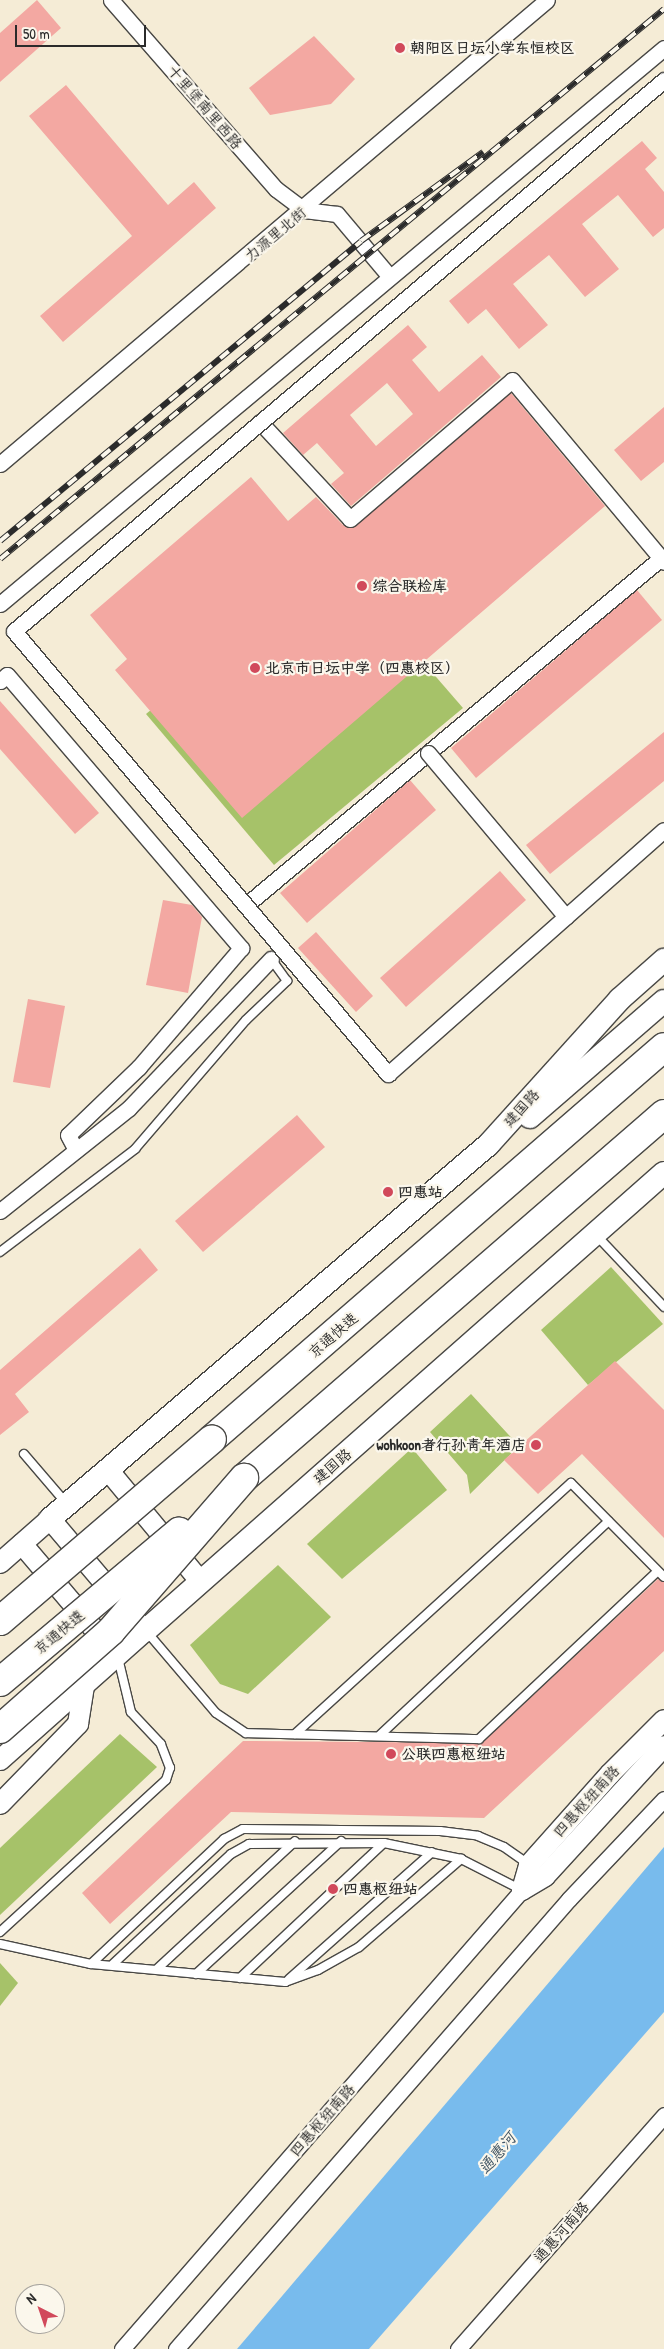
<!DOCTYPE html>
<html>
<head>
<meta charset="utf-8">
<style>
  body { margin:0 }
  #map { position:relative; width:664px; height:2349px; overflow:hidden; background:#f5ecd6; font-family:"Patrick Hand","LXGW WenKai TC",sans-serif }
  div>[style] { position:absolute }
  .green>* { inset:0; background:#a6c269 }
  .water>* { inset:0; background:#78bbed }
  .building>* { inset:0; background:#f3a8a2 }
  .roads { filter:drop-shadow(1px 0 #494845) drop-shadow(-1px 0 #494845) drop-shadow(0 1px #494845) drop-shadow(0 -1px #494845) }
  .service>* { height:8px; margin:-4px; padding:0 4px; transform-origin:4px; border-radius:4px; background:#fff }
  .minor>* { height:15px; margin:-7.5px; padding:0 7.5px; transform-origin:7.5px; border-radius:7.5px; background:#fff }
  .tertiary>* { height:20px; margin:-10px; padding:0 10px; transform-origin:10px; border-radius:10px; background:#fff }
  .secondary>* { height:22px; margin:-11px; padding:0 11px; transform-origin:11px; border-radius:11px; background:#fff }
  .motorway>* { height:28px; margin:-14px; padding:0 14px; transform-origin:14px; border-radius:14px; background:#fff }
  .rail>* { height:5.5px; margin-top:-2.75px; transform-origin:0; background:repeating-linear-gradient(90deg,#fbf7ec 0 11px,#2b2b2b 0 22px); box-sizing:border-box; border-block:1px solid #2b2b2b }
  .bridges { filter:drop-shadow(1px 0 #494845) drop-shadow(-1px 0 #494845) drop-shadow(0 1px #494845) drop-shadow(0 -1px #494845) }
  .minor-bridge>* { height:15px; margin:-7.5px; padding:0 7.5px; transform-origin:7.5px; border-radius:7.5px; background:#fff }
  .motorway-bridge>* { height:28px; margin:-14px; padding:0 14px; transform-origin:14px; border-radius:14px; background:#fff }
  .dots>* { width:14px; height:14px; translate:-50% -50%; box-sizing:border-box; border:2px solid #fbf7ec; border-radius:50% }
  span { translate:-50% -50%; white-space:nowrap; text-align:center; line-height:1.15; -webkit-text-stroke:4.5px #fbf7ec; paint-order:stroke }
  .poi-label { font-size:15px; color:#2b2b2b; font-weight:700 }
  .left { translate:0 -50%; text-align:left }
  .right { translate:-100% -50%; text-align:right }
  .street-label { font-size:15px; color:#2b2b2b }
  .water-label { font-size:16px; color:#425665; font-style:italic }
  .north { position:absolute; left:15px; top:2284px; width:50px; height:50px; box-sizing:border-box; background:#fbf7ec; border:1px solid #a8a59f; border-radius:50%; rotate:319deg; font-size:14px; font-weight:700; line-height:20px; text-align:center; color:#2b2b2b }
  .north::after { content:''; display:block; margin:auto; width:18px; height:22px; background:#d1495b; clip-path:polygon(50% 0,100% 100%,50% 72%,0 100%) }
  .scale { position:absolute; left:15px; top:25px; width:131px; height:22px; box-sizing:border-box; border:2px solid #2b2b2b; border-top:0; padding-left:6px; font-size:15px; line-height:18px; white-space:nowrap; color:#2b2b2b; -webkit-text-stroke:4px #fbf7ec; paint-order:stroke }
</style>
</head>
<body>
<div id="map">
  <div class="green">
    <div style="clip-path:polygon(333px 558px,463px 708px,274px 865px,146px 714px)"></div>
    <div style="clip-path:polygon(611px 1267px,663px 1324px,588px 1385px,541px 1330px)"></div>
    <div style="clip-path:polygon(471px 1394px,519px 1446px,470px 1494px,467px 1475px,430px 1432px)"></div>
    <div style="clip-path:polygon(412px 1448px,447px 1490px,342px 1579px,307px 1544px)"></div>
    <div style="clip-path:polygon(278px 1565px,331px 1617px,248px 1694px,220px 1684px,190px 1645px)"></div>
    <div style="clip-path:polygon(120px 1734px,157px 1767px,0 1915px,0 1848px)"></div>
    <div style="clip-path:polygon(0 1963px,18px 1983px,0 2006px)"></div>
  </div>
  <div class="water">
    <div style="clip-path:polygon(664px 1847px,664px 2012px,369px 2349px,237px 2349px)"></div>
  </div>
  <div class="building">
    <div style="clip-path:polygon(37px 0,61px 28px,0 82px,0 33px)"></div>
    <div style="clip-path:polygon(314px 36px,355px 79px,331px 104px,270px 115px,249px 88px)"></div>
    <div style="clip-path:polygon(66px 85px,168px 205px,194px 182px,216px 208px,63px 342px,40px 316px,132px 236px,29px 116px)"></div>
    <div style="clip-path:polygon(642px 141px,657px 158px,645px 169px,664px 192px,664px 228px,653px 237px,618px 195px,582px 224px,619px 269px,585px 297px,549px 255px,513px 284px,548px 325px,519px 349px,486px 309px,468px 324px,449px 301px)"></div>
    <div style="clip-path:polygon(evenodd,408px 325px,427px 347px,412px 360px,439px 392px,482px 355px,501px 377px,351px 506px,331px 484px,344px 473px,317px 443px,303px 455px,283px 433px,408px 325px,387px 383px,413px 414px,376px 446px,350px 415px,387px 383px)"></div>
    <div style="clip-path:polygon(511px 393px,605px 506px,242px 818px,115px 670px,127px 659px,90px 615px,251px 477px,288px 521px,316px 497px,343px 525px,352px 528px)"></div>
    <div style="clip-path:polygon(664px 407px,664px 462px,641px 481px,614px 450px)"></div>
    <div style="clip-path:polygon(637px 590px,662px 620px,476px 778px,451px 748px)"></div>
    <div style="clip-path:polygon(0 701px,99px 813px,75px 834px,0 749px)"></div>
    <div style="clip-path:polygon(664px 732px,664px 781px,550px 874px,526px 845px)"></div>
    <div style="clip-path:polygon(410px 780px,436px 810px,307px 923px,280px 893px)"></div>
    <div style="clip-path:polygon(500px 871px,526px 900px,406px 1007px,380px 978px)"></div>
    <div style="clip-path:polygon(163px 900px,192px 905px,202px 917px,188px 993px,146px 985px)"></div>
    <div style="clip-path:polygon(316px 932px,373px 996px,356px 1012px,298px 948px)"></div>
    <div style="clip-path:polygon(28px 999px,65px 1006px,50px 1088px,13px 1082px)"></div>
    <div style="clip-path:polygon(297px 1115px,325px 1147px,203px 1252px,175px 1221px)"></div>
    <div style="clip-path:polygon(140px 1248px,158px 1270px,15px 1394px,29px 1412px,0 1435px,0 1370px)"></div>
    <div style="clip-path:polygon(615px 1361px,664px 1410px,664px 1538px,582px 1454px,538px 1494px,504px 1460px)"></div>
    <div style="clip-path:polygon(658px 1579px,664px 1582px,664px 1651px,484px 1818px,231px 1812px,110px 1924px,82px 1893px,243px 1741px,482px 1743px)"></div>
  </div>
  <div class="roads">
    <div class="service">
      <div style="left:596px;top:1235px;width:99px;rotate:46.6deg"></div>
      <div style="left:0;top:1252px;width:170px;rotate:-37.3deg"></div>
      <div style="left:135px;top:1149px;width:170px;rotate:-49.3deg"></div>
      <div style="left:246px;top:1020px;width:57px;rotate:-43.6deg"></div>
      <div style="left:287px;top:981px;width:27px;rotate:-126deg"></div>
      <div style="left:24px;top:1454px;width:65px;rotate:49.4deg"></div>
      <div style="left:147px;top:1632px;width:106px;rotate:49.6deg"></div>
      <div style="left:216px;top:1713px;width:36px;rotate:34deg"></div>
      <div style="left:246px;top:1733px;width:233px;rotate:1.5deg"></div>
      <div style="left:479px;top:1739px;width:245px;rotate:-43.2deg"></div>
      <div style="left:295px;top:1734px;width:373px;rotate:-42.3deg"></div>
      <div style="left:571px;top:1483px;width:132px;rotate:45.3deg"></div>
      <div style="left:380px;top:1735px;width:313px;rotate:-43.1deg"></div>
      <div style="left:0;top:1932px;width:225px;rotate:-42.5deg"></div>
      <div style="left:166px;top:1780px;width:13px;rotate:-72deg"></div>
      <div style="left:170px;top:1768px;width:26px;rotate:-111deg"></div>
      <div style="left:161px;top:1744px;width:44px;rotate:-133.2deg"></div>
      <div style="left:131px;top:1712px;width:56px;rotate:-103.5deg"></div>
      <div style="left:0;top:1944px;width:93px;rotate:12.4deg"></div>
      <div style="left:91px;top:1964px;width:195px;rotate:5.3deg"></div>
      <div style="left:285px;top:1982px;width:35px;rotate:-20deg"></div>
      <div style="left:318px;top:1970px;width:47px;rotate:-29.3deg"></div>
      <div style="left:359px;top:1947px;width:135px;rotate:-40.8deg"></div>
      <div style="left:91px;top:1964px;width:183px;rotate:-43.2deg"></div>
      <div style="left:224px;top:1839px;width:21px;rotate:-28deg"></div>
      <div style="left:243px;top:1829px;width:197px;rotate:0.6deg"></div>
      <div style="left:440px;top:1831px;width:38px;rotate:7deg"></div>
      <div style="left:478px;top:1836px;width:28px;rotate:23deg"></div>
      <div style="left:504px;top:1847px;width:29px;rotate:35deg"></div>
      <div style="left:113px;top:1964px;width:161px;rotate:-43deg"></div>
      <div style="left:231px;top:1854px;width:21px;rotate:-29deg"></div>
      <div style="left:249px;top:1844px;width:135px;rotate:-0.4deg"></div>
      <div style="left:384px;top:1843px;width:79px;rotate:11.7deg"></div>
      <div style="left:461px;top:1859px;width:66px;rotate:27deg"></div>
      <div style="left:157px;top:1969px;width:188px;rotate:-42.8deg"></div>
      <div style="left:196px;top:1974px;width:197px;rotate:-42.5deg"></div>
      <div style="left:240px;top:1978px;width:197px;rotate:-43.2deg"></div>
      <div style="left:289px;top:1979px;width:191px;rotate:-41.6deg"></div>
    </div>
    <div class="minor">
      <div style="left:111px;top:0;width:251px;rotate:48.9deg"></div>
      <div style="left:276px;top:189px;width:35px;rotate:37deg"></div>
      <div style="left:304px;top:210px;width:33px;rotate:7deg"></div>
      <div style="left:337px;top:214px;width:82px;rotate:49.9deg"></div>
      <div style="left:260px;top:422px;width:132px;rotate:47.1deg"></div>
      <div style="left:350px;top:519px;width:213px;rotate:-40.6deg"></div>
      <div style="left:512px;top:380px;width:237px;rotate:50.1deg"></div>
      <div style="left:0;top:464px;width:717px;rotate:-40.31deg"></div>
      <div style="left:0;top:604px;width:866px;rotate:-39.94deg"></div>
      <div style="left:0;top:681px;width:9px;rotate:-41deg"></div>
      <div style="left:7px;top:675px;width:360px;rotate:49.4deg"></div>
      <div style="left:241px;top:948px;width:157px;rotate:130.6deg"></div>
      <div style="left:139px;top:1067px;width:98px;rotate:136.2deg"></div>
      <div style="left:68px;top:1135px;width:17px;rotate:62deg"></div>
      <div style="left:246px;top:905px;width:541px;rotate:-39.9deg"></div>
      <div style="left:0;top:1211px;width:165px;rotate:-38.6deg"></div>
      <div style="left:129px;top:1108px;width:206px;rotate:-46.4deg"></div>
      <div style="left:122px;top:2349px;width:609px;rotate:-48.93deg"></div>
      <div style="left:176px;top:2349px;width:597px;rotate:-48.87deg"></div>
      <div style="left:569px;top:1899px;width:138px;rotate:-46.5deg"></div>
      <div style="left:458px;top:2349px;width:312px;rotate:-48.6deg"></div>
    </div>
    <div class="tertiary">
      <div style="left:108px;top:1470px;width:144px;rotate:50.3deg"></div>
      <div style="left:22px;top:1544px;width:138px;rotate:49.7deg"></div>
      <div style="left:0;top:1563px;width:67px;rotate:-41.3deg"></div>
      <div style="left:50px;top:1519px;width:147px;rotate:49.7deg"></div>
      <div style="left:145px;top:1631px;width:194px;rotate:138.3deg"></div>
      <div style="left:0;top:1804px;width:112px;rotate:-45.7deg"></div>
      <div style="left:78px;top:1724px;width:39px;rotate:-81deg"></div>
      <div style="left:522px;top:1890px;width:26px;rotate:-74deg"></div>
      <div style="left:529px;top:1865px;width:122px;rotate:-48.3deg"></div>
      <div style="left:610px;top:1774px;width:76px;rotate:-45deg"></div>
      <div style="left:522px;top:1890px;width:27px;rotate:-31deg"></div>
      <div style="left:545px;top:1876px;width:176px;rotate:-47.5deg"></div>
    </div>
    <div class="secondary">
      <div style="left:530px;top:1117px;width:177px;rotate:-40.9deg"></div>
      <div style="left:50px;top:1519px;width:577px;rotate:-40.5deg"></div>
      <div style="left:489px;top:1144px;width:195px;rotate:-47.9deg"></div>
      <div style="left:620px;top:999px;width:59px;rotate:-41.6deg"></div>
      <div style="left:145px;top:1631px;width:692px;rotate:-41.43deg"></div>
    </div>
    <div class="motorway">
      <div style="left:212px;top:1439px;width:598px;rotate:-40.93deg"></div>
      <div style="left:244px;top:1478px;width:556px;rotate:-40.91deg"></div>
    </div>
  </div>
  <div class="rail">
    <div style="left:0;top:541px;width:469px;rotate:-39.7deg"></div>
    <div style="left:361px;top:241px;width:151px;rotate:-36.1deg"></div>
    <div style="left:0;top:559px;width:862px;rotate:-39.64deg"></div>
  </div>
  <div class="bridges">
    <div class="minor-bridge">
      <div style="left:664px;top:80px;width:852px;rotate:139.71deg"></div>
      <div style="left:14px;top:631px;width:580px;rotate:49.83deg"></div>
      <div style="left:388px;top:1074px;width:368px;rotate:-41.5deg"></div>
      <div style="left:428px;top:753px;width:214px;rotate:49.9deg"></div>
    </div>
    <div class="motorway-bridge">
      <div style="left:0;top:1621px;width:279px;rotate:-40.6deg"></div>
      <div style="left:0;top:1682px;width:234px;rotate:-40deg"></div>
      <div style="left:0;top:1729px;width:148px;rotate:-41.4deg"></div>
      <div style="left:111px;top:1631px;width:203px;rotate:-49deg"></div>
    </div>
  </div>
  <div class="dots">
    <div style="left:400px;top:48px;background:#d1495b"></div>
    <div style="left:362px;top:586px;background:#d1495b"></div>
    <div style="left:255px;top:668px;background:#d1495b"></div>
    <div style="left:388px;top:1192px;background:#d1495b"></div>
    <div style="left:536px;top:1445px;background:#d1495b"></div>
    <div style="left:391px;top:1754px;background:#d1495b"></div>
    <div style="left:333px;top:1889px;background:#d1495b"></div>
  </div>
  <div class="poi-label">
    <span class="left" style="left:410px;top:48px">朝阳区日坛小学东恒校区</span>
    <span class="left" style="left:372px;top:586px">综合联检库</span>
    <span class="left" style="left:265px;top:668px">北京市日坛中学（四惠校区）</span>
    <span class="left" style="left:398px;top:1192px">四惠站</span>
    <span class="right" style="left:526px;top:1445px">wohkoon者行孙青年酒店</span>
    <span class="left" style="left:401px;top:1754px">公联四惠枢纽站</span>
    <span class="left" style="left:343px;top:1889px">四惠枢纽站</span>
  </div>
  <div class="street-label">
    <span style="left:205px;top:107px;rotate:49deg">十里堡南里西路</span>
    <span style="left:275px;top:234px;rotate:-40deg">力源里北街</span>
    <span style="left:521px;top:1108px;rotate:-48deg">建国路</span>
    <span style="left:333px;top:1335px;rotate:-41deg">京通快速</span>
    <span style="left:332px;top:1466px;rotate:-41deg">建国路</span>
    <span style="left:59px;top:1632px;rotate:-40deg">京通快速</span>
    <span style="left:586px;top:1801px;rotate:-48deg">四惠枢纽南路</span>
    <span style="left:322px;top:2120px;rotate:-49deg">四惠枢纽南路</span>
    <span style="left:561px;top:2232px;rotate:-49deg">通惠河南路</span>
  </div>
  <div class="water-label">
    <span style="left:497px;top:2153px;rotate:-50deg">通惠河</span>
  </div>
  <div class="north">N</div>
  <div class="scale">50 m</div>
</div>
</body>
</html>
